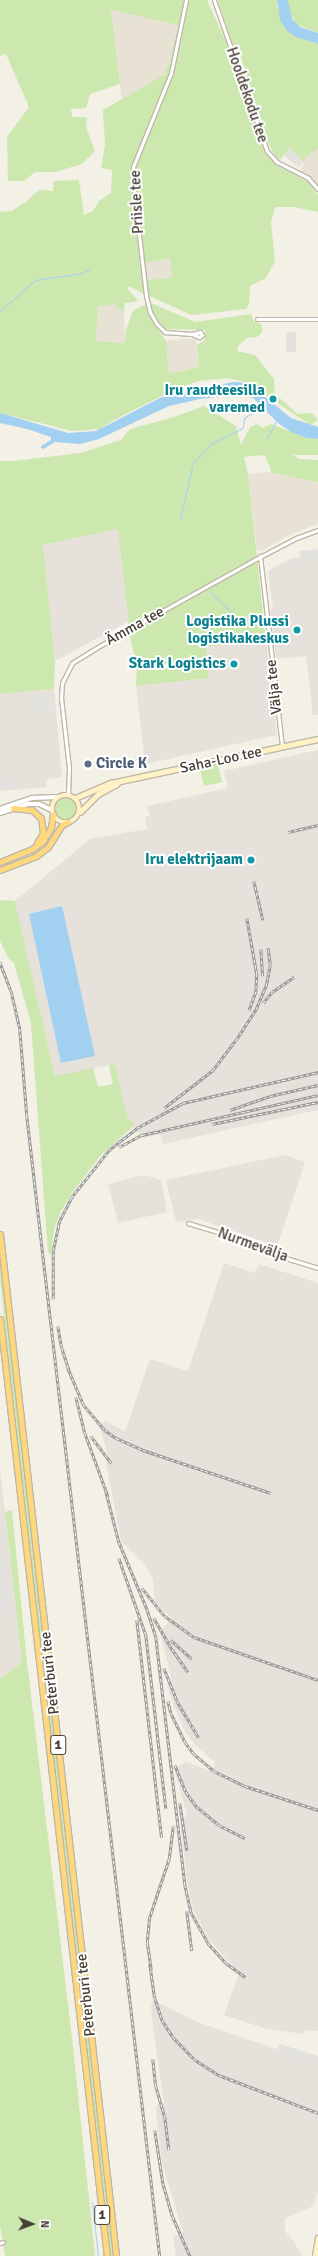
<!DOCTYPE html>
<html>
<head>
<meta charset="utf-8">
<style>
  body { margin:0 }
  #map { position:relative; width:318px; height:2256px; overflow:hidden; background:#f3f0e6; font-family:Signika,sans-serif }
  div>[style] { position:absolute }
  .residential>* { inset:0; background:#e7e2d4 }
  .industrial>* { inset:0; background:#e6e1db }
  .green>* { inset:0; background:#cde8af }
  .round { border-radius:50% }
  .parking>* { inset:0; background:#e4e2df }
  .water>* { inset:0; background:#a2d0f1 }
  .stream>* { height:1px; margin:-0.5px; padding:0 0.5px; transform-origin:0.5px; border-radius:0.5px; background:#a2d0f1 }
  .roads { filter:drop-shadow(1px 0 #bfb8a9) drop-shadow(-1px 0 #bfb8a9) drop-shadow(0 1px #bfb8a9) drop-shadow(0 -1px #bfb8a9) }
  .minor>* { height:3px; margin:-1.5px; padding:0 1.5px; transform-origin:1.5px; border-radius:1.5px; background:#fff }
  .tertiary>* { height:4px; margin:-2px; padding:0 2px; transform-origin:2px; border-radius:2px; background:#fff }
  .secondary>* { height:4.5px; margin:-2.25px; padding:0 2.25px; transform-origin:2.25px; border-radius:2.25px; background:#fff2c5 }
  .secondary>.ring { margin:-2.25px; padding:0; box-sizing:content-box; background:none; border:4.5px solid #fff2c5; border-radius:50% }
  .trunk>* { height:5px; margin:-2.5px; padding:0 2.5px; transform-origin:2.5px; border-radius:2.5px; background:#ffd87d }
  .rail>* { height:2.5px; margin-top:-1.25px; transform-origin:0; background:repeating-linear-gradient(90deg,#fff 0 3px,#969696 0 6px); box-sizing:border-box; border-block:1px solid #969696 }
  .dots>* { width:11px; height:11px; translate:-50% -50%; box-sizing:border-box; border:2px solid #fff; border-radius:50% }
  span { translate:-50% -50%; white-space:nowrap; text-align:center; line-height:1.15; -webkit-text-stroke:4px #fff; paint-order:stroke }
  .shield-label span { padding:1px 3px; background:#fff; border:1px solid; border-radius:3px; -webkit-text-stroke-width:0 }
  .shield-label { font-size:14px; color:#464035; font-weight:700 }
  .street-label { font-size:15px; color:#464035 }
  .culture-label { font-size:15px; color:#0d838f; font-weight:700 }
  .right { translate:-100% -50%; text-align:right }
  .service-label { font-size:15px; color:#4e5e75; font-weight:700 }
  .left { translate:0 -50%; text-align:left }
  .north { position:absolute; left:12px; top:2204px; width:40px; height:40px; -webkit-text-stroke:3px #fff; paint-order:stroke; rotate:91deg; font-size:11px; font-weight:700; line-height:16px; text-align:center; color:#464035 }
  .north::after { content:''; display:block; margin:auto; width:14px; height:18px; background:#464035; clip-path:polygon(50% 0,100% 100%,50% 72%,0 100%) }
</style>
</head>
<body>
<div id="map">
  <div class="residential">
    <div style="clip-path:polygon(111px 10px,178px 25px,170px 60px,164px 75px,122px 100px)"></div>
    <div style="clip-path:polygon(318px 149px,318px 185px,310px 176px,301px 172px,306px 156px)"></div>
    <div style="clip-path:polygon(170px 258px,172px 277px,148px 280px,146px 263px)"></div>
    <div style="clip-path:polygon(113px 304px,124px 312px,125px 343px,96px 341px,98px 307px)"></div>
    <div style="clip-path:polygon(182px 339px,196px 339px,199px 366px,184px 371px,169px 373px,166px 341px)"></div>
    <div style="clip-path:polygon(267px 472px,318px 482px,318px 524px,291px 534px,263px 550px,257px 550px,248px 474px)"></div>
  </div>
  <div class="industrial">
    <div style="clip-path:polygon(118px 529px,129px 621px,55px 661px,43px 545px)"></div>
    <div style="clip-path:polygon(318px 559px,318px 715px,313px 715px,306px 656px,276px 659px,270px 609px,273px 609px,268px 571px,283px 563px)"></div>
    <div style="clip-path:polygon(266px 640px,277px 735px,145px 764px,136px 686px,209px 678px,206px 647px)"></div>
    <div style="clip-path:polygon(54px 689px,62px 777px,46px 779px,47px 787px,0 791px,0 694px)"></div>
    <div style="clip-path:polygon(318px 750px,318px 1110px,163px 1144px,160px 1134px,143px 1138px,128px 1118px,115px 1064px,55px 1076px,15px 901px,90px 839px,147px 829px,145px 817px,150px 816px,147px 806px,228px 788px,224px 771px)"></div>
    <div style="clip-path:polygon(285px 1155px,305px 1162px,277px 1246px,198px 1219px,176px 1222px,166px 1180px)"></div>
    <div style="clip-path:polygon(144px 1175px,161px 1180px,167px 1212px,118px 1223px,108px 1184px)"></div>
    <div style="clip-path:polygon(224px 1263px,255px 1273px,259px 1264px,318px 1283px,318px 2031px,306px 2030px,304px 2034px,267px 2029px,224px 2015px,240px 1970px,234px 1968px,207px 1937px,193px 1909px,187px 1881px,180px 1819px,187px 1815px,174px 1768px,186px 1762px,209px 1770px,214px 1767px,215px 1762px,196px 1746px,185px 1732px,174px 1706px,167px 1685px,172px 1682px,160px 1632px,172px 1618px,155px 1603px,153px 1579px,145px 1565px,121px 1541px,106px 1463px,109px 1459px,100px 1427px,105px 1420px,125px 1432px,150px 1359px,188px 1371px)"></div>
    <div style="clip-path:polygon(0 1468px,22px 1662px,0 1679px)"></div>
    <div style="clip-path:polygon(153px 2000px,197px 2022px,318px 2063px,318px 2192px,313px 2206px,285px 2218px,285px 2231px,292px 2240px,293px 2240px,302px 2256px,176px 2256px,173px 2237px,183px 2232px,162px 2163px,156px 2111px,157px 2105px,164px 2103px,153px 2028px,151px 2005px)"></div>
  </div>
  <div class="green">
    <div style="clip-path:polygon(evenodd,0 0,207px 0,226px 42px,264px 151px,274px 163px,308px 182px,318px 195px,318px 212px,294px 207px,275px 207px,271px 222px,275px 261px,266px 278px,250px 286px,249px 304px,246px 309px,191px 315px,128px 286px,127px 288px,138px 301px,125px 303px,124px 312px,113px 304px,98px 307px,96px 341px,125px 343px,126px 330px,133px 311px,146px 304px,151px 319px,166px 341px,169px 373px,184px 371px,199px 366px,197px 345px,205px 340px,205px 330px,166px 329px,160px 325px,154px 318px,149px 302px,195px 322px,251px 314px,254px 322px,261px 324px,263px 331px,257px 337px,247px 338px,239px 345px,237px 351px,255px 355px,274px 379px,275px 394px,298px 414px,311px 413px,317px 418px,317px 421px,310px 425px,248px 383px,228px 378px,198px 381px,168px 393px,114px 420px,100px 429px,72px 431px,0 413px,0 212px,12px 211px,27px 201px,39px 190px,53px 191px,54px 181px,79px 180px,84px 215px,93px 211px,99px 201px,111px 193px,112px 170px,101px 168px,105px 146px,103px 110px,164px 75px,170px 60px,178px 25px,111px 10px,120px 84px,90px 94px,86px 108px,71px 109px,72px 117px,85px 117px,87px 119px,86px 127px,95px 151px,82px 164px,55px 172px,35px 172px,24px 181px,8px 181px,7px 137px,29px 107px,6px 54px,0 56px,0 0,170px 258px,172px 277px,148px 280px,146px 263px,170px 258px)"></div>
    <div style="clip-path:polygon(218px 0,277px 0,277px 7px,305px 40px,318px 44px,318px 149px,306px 156px,304px 163px,290px 148px,280px 160px,275px 156px,269px 145px,239px 51px,232px 43px)"></div>
    <div style="clip-path:polygon(288px 0,318px 0,318px 33px,296px 24px,289px 11px)"></div>
    <div style="clip-path:polygon(204px 406px,236px 426px,241px 445px,250px 427px,257px 424px,263px 428px,271px 424px,307px 438px,318px 439px,318px 455px,293px 455px,299px 459px,318px 460px,318px 482px,272px 473px,265px 455px,244px 457px,248px 474px,266px 640px,206px 647px,209px 678px,136px 686px,137px 662px,131px 643px,118px 529px,43px 545px,55px 661px,54px 689px,0 694px,0 461px,14px 461px,80px 453px,121px 440px,130px 429px,174px 417px)"></div>
    <div style="clip-path:polygon(218px 764px,222px 782px,204px 786px,200px 770px,203px 766px)"></div>
    <div class="round" style="left:54px;top:797px;width:24px;height:24px"></div>
    <div style="clip-path:polygon(0 900px,15px 901px,55px 1076px,93px 1068px,98px 1087px,113px 1084px,109px 1065px,115px 1064px,128px 1118px,135px 1125px,101px 1155px,74px 1190px,61px 1211px,54px 1229px,51px 1255px,48px 1253px,31px 1023px,14px 963px,9px 959px,0 941px)"></div>
    <div style="clip-path:polygon(0 1260px,21px 1444px,113px 2256px,111px 2256px,101px 2173px,0 1280px)"></div>
    <div style="clip-path:polygon(12px 1510px,26px 1653px,72px 2038px,95px 2256px,5px 2256px,0 2226px,0 1679px,22px 1662px,5px 1512px)"></div>
  </div>
  <div class="parking">
    <div style="clip-path:polygon(290px 148px,303px 162px,300px 168px,286px 158px,285px 154px)"></div>
    <div style="clip-path:polygon(286px 332px,296px 332px,296px 352px,286px 352px)"></div>
    <div style="clip-path:polygon(318px 549px,318px 559px,283px 563px,292px 558px,300px 557px,299px 551px)"></div>
    <div style="clip-path:polygon(50px 693px,52px 711px,33px 713px,31px 695px)"></div>
    <div style="clip-path:polygon(10px 776px,16px 787px,0 789px,0 777px)"></div>
    <div style="clip-path:polygon(0 1506px,12px 1616px,2px 1617px,0 1595px)"></div>
    <div style="clip-path:polygon(280px 2044px,318px 2056px,318px 2065px,277px 2051px)"></div>
  </div>
  <div class="water">
    <div style="clip-path:polygon(277px 0,288px 0,292px 19px,300px 27px,318px 33px,318px 44px,296px 37px,287px 31px,280px 20px)"></div>
    <div style="clip-path:polygon(233px 382px,248px 383px,291px 418px,318px 427px,318px 439px,307px 438px,291px 432px,278px 423px,253px 398px,239px 394px,200px 399px,169px 406px,99px 439px,80px 444px,55px 442px,43px 449px,41px 448px,41px 446px,51px 440px,51px 437px,27px 429px,0 423px,0 413px,68px 433px,96px 431px,162px 397px)"></div>
    <div style="clip-path:polygon(62px 906px,95px 1056px,61px 1063px,29px 914px)"></div>
  </div>
  <div class="stream">
    <div style="left:0;top:311px;width:47px;rotate:-41.5deg"></div>
    <div style="left:35px;top:280px;width:48px;rotate:-8.5deg"></div>
    <div style="left:82px;top:273px;width:9px;rotate:-27deg"></div>
    <div style="left:267px;top:438px;width:19px;rotate:-62deg"></div>
    <div style="left:180px;top:519px;width:57px;rotate:-76.9deg"></div>
    <div style="left:193px;top:463px;width:28px;rotate:-46deg"></div>
    <div style="left:212px;top:443px;width:30px;rotate:-26deg"></div>
    <div style="left:239px;top:430px;width:5px;rotate:-37deg"></div>
    <div style="left:243px;top:427px;width:9px;rotate:-84deg"></div>
    <div style="left:244px;top:418px;width:9px;rotate:-32deg"></div>
    <div style="left:252px;top:413px;width:4px;rotate:-104deg"></div>
    <div style="left:251px;top:409px;width:9px;rotate:-32deg"></div>
    <div style="left:210px;top:592px;width:43px;rotate:44.1deg"></div>
    <div style="left:241px;top:622px;width:22px;rotate:-21deg"></div>
    <div style="left:92px;top:2202px;width:54px;rotate:83.7deg"></div>
  </div>
  <div class="roads">
    <div class="minor">
      <div style="left:186px;top:0;width:75px;rotate:101.6deg"></div>
      <div style="left:171px;top:73px;width:101px;rotate:112deg"></div>
      <div style="left:133px;top:167px;width:16px;rotate:90deg"></div>
      <div style="left:133px;top:183px;width:114px;rotate:83.4deg"></div>
      <div style="left:146px;top:296px;width:16px;rotate:76deg"></div>
      <div style="left:150px;top:312px;width:13px;rotate:61deg"></div>
      <div style="left:156px;top:323px;width:13px;rotate:45deg"></div>
      <div style="left:165px;top:332px;width:27px;rotate:4deg"></div>
      <div style="left:192px;top:334px;width:8px;rotate:23deg"></div>
      <div style="left:199px;top:337px;width:4px;rotate:-34deg"></div>
      <div style="left:202px;top:335px;width:4px;rotate:-124deg"></div>
      <div style="left:200px;top:332px;width:8px;rotate:166deg"></div>
      <div style="left:214px;top:0;width:160px;rotate:70.7deg"></div>
      <div style="left:267px;top:151px;width:15px;rotate:48deg"></div>
      <div style="left:277px;top:162px;width:35px;rotate:27deg"></div>
      <div style="left:308px;top:178px;width:15px;rotate:48deg"></div>
      <div style="left:257px;top:319px;width:61px"></div>
      <div style="left:260px;top:556px;width:192px;rotate:83.4deg"></div>
      <div style="left:68px;top:795px;width:27px;rotate:-88deg"></div>
      <div style="left:69px;top:768px;width:70px;rotate:-96.5deg"></div>
      <div style="left:61px;top:698px;width:15px;rotate:-86deg"></div>
      <div style="left:62px;top:683px;width:22px;rotate:-63deg"></div>
      <div style="left:72px;top:663px;width:28px;rotate:-32deg"></div>
      <div style="left:96px;top:648px;width:183px;rotate:-29.1deg"></div>
      <div style="left:256px;top:559px;width:45px;rotate:-27.7deg"></div>
      <div style="left:296px;top:538px;width:23px;rotate:-20deg"></div>
      <div style="left:188px;top:1223px;width:39px;rotate:17deg"></div>
      <div style="left:225px;top:1234px;width:58px;rotate:22.2deg"></div>
      <div style="left:279px;top:1256px;width:41px;rotate:17.1deg"></div>
      <div style="left:0;top:2243px;width:3px;rotate:-18deg"></div>
    </div>
    <div class="tertiary">
      <div style="left:0;top:809px;width:34px;rotate:-19deg"></div>
      <div style="left:32px;top:798px;width:26px;rotate:-2deg"></div>
      <div style="left:0;top:813px;width:28px;rotate:-18deg"></div>
      <div style="left:27px;top:804px;width:12px"></div>
      <div style="left:39px;top:804px;width:14px;rotate:25deg"></div>
    </div>
    <div class="secondary">
      <div class="ring" style="left:52px;top:795px;width:23.5px;height:23.5px"></div>
      <div style="left:75px;top:798px;width:39px;rotate:-23deg"></div>
      <div style="left:111px;top:783px;width:212px;rotate:-12deg"></div>
      <div style="left:80px;top:812px;width:25px;rotate:-45deg"></div>
      <div style="left:98px;top:794px;width:21px;rotate:-28deg"></div>
      <div style="left:315px;top:2256px;width:18px;rotate:-81deg"></div>
    </div>
    <div class="trunk">
      <div style="left:13px;top:808px;width:19px;rotate:6deg"></div>
      <div style="left:32px;top:810px;width:12px;rotate:42deg"></div>
      <div style="left:41px;top:818px;width:15px;rotate:82deg"></div>
      <div style="left:43px;top:833px;width:12px;rotate:121deg"></div>
      <div style="left:0;top:862px;width:35px;rotate:-22deg"></div>
      <div style="left:32px;top:849px;width:14px;rotate:-36deg"></div>
      <div style="left:43px;top:841px;width:16px;rotate:-60deg"></div>
      <div style="left:51px;top:827px;width:13px;rotate:-81deg"></div>
      <div style="left:0;top:870px;width:39px;rotate:-21deg"></div>
      <div style="left:36px;top:856px;width:15px;rotate:-37deg"></div>
      <div style="left:48px;top:847px;width:26px;rotate:-58deg"></div>
      <div style="left:62px;top:825px;width:7px;rotate:-27deg"></div>
      <div style="left:0;top:1234px;width:1029px;rotate:83.52deg"></div>
      <div style="left:0;top:1319px;width:943px;rotate:83.49deg"></div>
    </div>
  </div>
  <div class="rail">
    <div style="left:288px;top:832px;width:31px;rotate:-13deg"></div>
    <div style="left:254px;top:881px;width:40px;rotate:77deg"></div>
    <div style="left:247px;top:918px;width:57px;rotate:79.9deg"></div>
    <div style="left:257px;top:974px;width:18px;rotate:93deg"></div>
    <div style="left:256px;top:992px;width:20px;rotate:110deg"></div>
    <div style="left:261px;top:949px;width:27px;rotate:86deg"></div>
    <div style="left:0;top:962px;width:34px;rotate:69deg"></div>
    <div style="left:12px;top:994px;width:36px;rotate:77deg"></div>
    <div style="left:20px;top:1029px;width:87px;rotate:85.4deg"></div>
    <div style="left:27px;top:1116px;width:114px;rotate:83.4deg"></div>
    <div style="left:40px;top:1229px;width:1034px;rotate:83.34deg"></div>
    <div style="left:263px;top:1003px;width:14px;rotate:-51deg"></div>
    <div style="left:272px;top:992px;width:27px;rotate:-34deg"></div>
    <div style="left:164px;top:1108px;width:62px;rotate:-37.8deg"></div>
    <div style="left:213px;top:1070px;width:38px;rotate:-53deg"></div>
    <div style="left:236px;top:1040px;width:37px;rotate:-57deg"></div>
    <div style="left:256px;top:1009px;width:25px;rotate:-67deg"></div>
    <div style="left:266px;top:986px;width:21px;rotate:-79deg"></div>
    <div style="left:270px;top:965px;width:17px;rotate:-97deg"></div>
    <div style="left:230px;top:1110px;width:42px;rotate:-19.3deg"></div>
    <div style="left:270px;top:1096px;width:49px;rotate:-12.9deg"></div>
    <div style="left:212px;top:1124px;width:108px;rotate:-11.7deg"></div>
    <div style="left:119px;top:1147px;width:26px;rotate:-28deg"></div>
    <div style="left:142px;top:1135px;width:180px;rotate:-12.8deg"></div>
    <div style="left:53px;top:1299px;width:48px;rotate:-90deg"></div>
    <div style="left:53px;top:1251px;width:30px;rotate:-78deg"></div>
    <div style="left:59px;top:1222px;width:27px;rotate:-63deg"></div>
    <div style="left:71px;top:1198px;width:61px;rotate:-51.6deg"></div>
    <div style="left:109px;top:1150px;width:36px;rotate:-38deg"></div>
    <div style="left:137px;top:1128px;width:52px;rotate:-28.5deg"></div>
    <div style="left:183px;top:1103px;width:139px;rotate:-12.9deg"></div>
    <div style="left:58px;top:1326px;width:22px;rotate:80deg"></div>
    <div style="left:62px;top:1348px;width:25px;rotate:72deg"></div>
    <div style="left:68px;top:1368px;width:39px;rotate:67deg"></div>
    <div style="left:83px;top:1404px;width:34px;rotate:50deg"></div>
    <div style="left:105px;top:1430px;width:14px;rotate:36deg"></div>
    <div style="left:116px;top:1438px;width:30px;rotate:24deg"></div>
    <div style="left:143px;top:1450px;width:135px;rotate:18.6deg"></div>
    <div style="left:76px;top:1397px;width:37px;rotate:76deg"></div>
    <div style="left:85px;top:1433px;width:67px;rotate:69.9deg"></div>
    <div style="left:91px;top:1436px;width:34px;rotate:53deg"></div>
    <div style="left:106px;top:1491px;width:53px;rotate:75.7deg"></div>
    <div style="left:119px;top:1542px;width:73px;rotate:67.3deg"></div>
    <div style="left:147px;top:1609px;width:29px;rotate:72deg"></div>
    <div style="left:156px;top:1637px;width:250px;rotate:83.3deg"></div>
    <div style="left:185px;top:1885px;width:28px;rotate:77deg"></div>
    <div style="left:191px;top:1912px;width:35px;rotate:61deg"></div>
    <div style="left:208px;top:1943px;width:27px;rotate:48deg"></div>
    <div style="left:226px;top:1963px;width:24px;rotate:36deg"></div>
    <div style="left:119px;top:1558px;width:82px;rotate:70.7deg"></div>
    <div style="left:146px;top:1635px;width:175px;rotate:83.4deg"></div>
    <div style="left:142px;top:1588px;width:36px;rotate:51deg"></div>
    <div style="left:165px;top:1616px;width:36px;rotate:36deg"></div>
    <div style="left:194px;top:1637px;width:131px;rotate:19.1deg"></div>
    <div style="left:154px;top:1618px;width:36px;rotate:60deg"></div>
    <div style="left:172px;top:1649px;width:28px;rotate:55deg"></div>
    <div style="left:137px;top:1620px;width:219px;rotate:83.5deg"></div>
    <div style="left:171px;top:1640px;width:28px;rotate:42deg"></div>
    <div style="left:164px;top:1668px;width:35px;rotate:68deg"></div>
    <div style="left:177px;top:1701px;width:43px;rotate:59.3deg"></div>
    <div style="left:168px;top:1701px;width:12px;rotate:76deg"></div>
    <div style="left:171px;top:1713px;width:32px;rotate:64deg"></div>
    <div style="left:185px;top:1742px;width:15px;rotate:53deg"></div>
    <div style="left:194px;top:1754px;width:26px;rotate:40deg"></div>
    <div style="left:214px;top:1771px;width:34px;rotate:26deg"></div>
    <div style="left:245px;top:1786px;width:77px;rotate:18.2deg"></div>
    <div style="left:175px;top:1765px;width:29px;rotate:68deg"></div>
    <div style="left:186px;top:1792px;width:19px;rotate:54deg"></div>
    <div style="left:197px;top:1807px;width:28px;rotate:39deg"></div>
    <div style="left:219px;top:1825px;width:29px;rotate:27deg"></div>
    <div style="left:180px;top:1803px;width:48px;rotate:81.5deg"></div>
    <div style="left:187px;top:1911px;width:40px;rotate:82.9deg"></div>
    <div style="left:150px;top:1964px;width:34px;rotate:82deg"></div>
    <div style="left:155px;top:1998px;width:23px;rotate:72deg"></div>
    <div style="left:162px;top:2020px;width:20px;rotate:57deg"></div>
    <div style="left:173px;top:2037px;width:30px;rotate:46deg"></div>
    <div style="left:194px;top:2059px;width:30px;rotate:33deg"></div>
    <div style="left:219px;top:2075px;width:106px;rotate:21deg"></div>
    <div style="left:151px;top:1970px;width:27px;rotate:-98deg"></div>
    <div style="left:147px;top:1943px;width:24px;rotate:-85deg"></div>
    <div style="left:149px;top:1919px;width:63px;rotate:-71.6deg"></div>
    <div style="left:169px;top:1859px;width:33px;rotate:-83deg"></div>
    <div style="left:153px;top:2059px;width:27px;rotate:84deg"></div>
    <div style="left:156px;top:2086px;width:32px;rotate:74deg"></div>
    <div style="left:165px;top:2117px;width:33px;rotate:83deg"></div>
    <div style="left:155px;top:2130px;width:54px;rotate:81.4deg"></div>
    <div style="left:163px;top:2183px;width:35px;rotate:74deg"></div>
    <div style="left:173px;top:2217px;width:43px;rotate:66.4deg"></div>
  </div>
  <div class="dots">
    <div style="left:273px;top:399px;background:#0f9aa8"></div>
    <div style="left:297px;top:630px;background:#0f9aa8"></div>
    <div style="left:234px;top:664px;background:#0f9aa8"></div>
    <div style="left:88px;top:764px;background:#5c6f8a"></div>
    <div style="left:251px;top:860px;background:#0f9aa8"></div>
  </div>
  <div class="shield-label">
    <span style="left:58px;top:1745px">1</span>
    <span style="left:102px;top:2215px">1</span>
  </div>
  <div class="street-label">
    <span style="left:247px;top:95px;rotate:71deg">Hooldekodu tee</span>
    <span style="left:137px;top:202px;rotate:-93deg">Priisle tee</span>
    <span style="left:135px;top:626px;rotate:-29deg">Ämma tee</span>
    <span style="left:274px;top:687px;rotate:-96deg">Välja tee</span>
    <span style="left:221px;top:760px;rotate:-12deg">Saha-Loo tee</span>
    <span style="left:253px;top:1245px;rotate:20deg">Nurmevälja</span>
    <span style="left:50px;top:1673px;rotate:-96deg">Peterburi tee</span>
    <span style="left:86px;top:1995px;rotate:-96deg">Peterburi tee</span>
  </div>
  <div class="culture-label">
    <span class="right" style="left:265px;top:399px">Iru raudteesilla<br>varemed</span>
    <span class="right" style="left:289px;top:630px">Logistika Plussi<br>logistikakeskus</span>
    <span class="right" style="left:226px;top:664px">Stark Logistics</span>
    <span class="right" style="left:243px;top:860px">Iru elektrijaam</span>
  </div>
  <div class="service-label">
    <span class="left" style="left:96px;top:764px">Circle K</span>
  </div>
  <div class="north">N</div>
</div>
</body>
</html>
